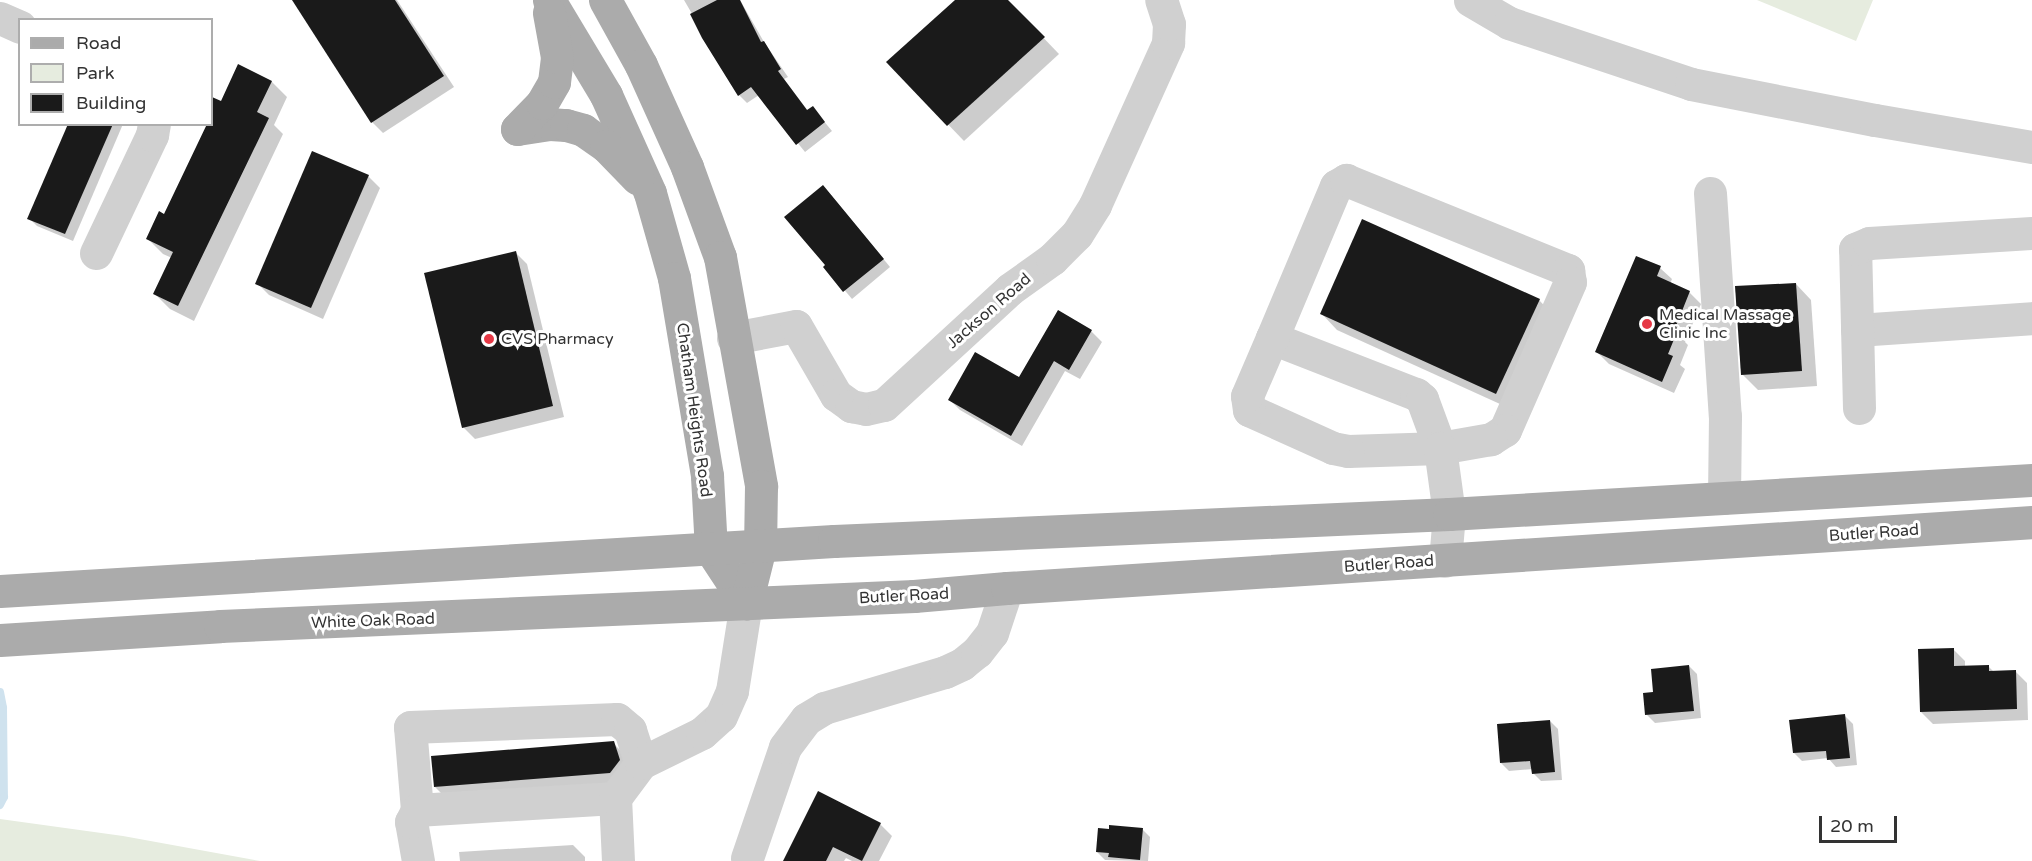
<!DOCTYPE html>
<html>
<head>
<meta charset="utf-8">
<style>
  body { margin:0 }
  #map { position:relative; width:2032px; height:861px; overflow:hidden; background:#fff; font-family:"Varela Round",sans-serif }
  div>[style] { position:absolute }
  .green>* { inset:0; background:#e6ecdf }
  .shadow>* { inset:0; background:#0003 }
  .stream>* { height:8px; margin:-4px; padding:0 4px; transform-origin:4px; border-radius:4px; background:#cfe2ee }
  .building>* { inset:0; background:#1a1a1a }
  .minor>* { height:33px; margin:-16.5px; padding:0 16.5px; transform-origin:16.5px; border-radius:16.5px; background:#d0d0d0 }
  .major>* { height:33px; margin:-16.5px; padding:0 16.5px; transform-origin:16.5px; border-radius:16.5px; background:#ababab }
  .dots>* { width:16px; height:16px; translate:-50% -50%; box-sizing:border-box; border:3px solid #fff; border-radius:50% }
  span { translate:-50% -50%; white-space:nowrap; text-align:center; line-height:1.15; -webkit-text-stroke:6px #fff; paint-order:stroke }
  .street-label { font-size:16px; color:#333 }
  .poi-label { font-size:16px; color:#333 }
  .left { translate:0 -50%; text-align:left }
  .legend { position:absolute; left:18px; top:18px; width:195px; height:108px; box-sizing:border-box; background:#fff; border:2px solid #adadad; margin:0; padding:8px 10px; list-style:none; font-size:18px; color:#333 }
  .legend li { display:flex; align-items:center; gap:12px; height:30px }
  .legend b { width:30px; border:2px solid #adadad }
  .scale { position:absolute; left:1819px; top:816px; width:78px; height:27px; box-sizing:border-box; border:3px solid #333; border-top:0; padding-left:8px; font-size:18px; line-height:21px; white-space:nowrap; color:#333; -webkit-text-stroke:4px #fff; paint-order:stroke }
</style>
</head>
<body>
<div id="map">
  <div class="green">
    <div style="clip-path:polygon(1757px 0,1873px 0,1856px 41px)"></div>
    <div style="clip-path:polygon(0 819px,123px 836px,260px 861px,0 861px)"></div>
  </div>
  <div class="shadow">
    <div style="clip-path:polygon(293px 0,397px 0,454px 87px,383px 133px,372px 122px)"></div>
    <div style="clip-path:polygon(684px 0,740px 0,764px 42px,788px 77px,784px 79px,808px 111px,813px 108px,832px 131px,805px 152px,759px 95px,747px 103px,739px 95px)"></div>
    <div style="clip-path:polygon(957px 0,1007px 0,1059px 54px,964px 141px,889px 63px)"></div>
    <div style="clip-path:polygon(239px 66px,272px 82px,287px 97px,274px 125px,283px 134px,194px 321px,170px 309px,155px 294px,172px 258px,163px 254px,147px 238px,165px 216px,212px 124px,214px 100px,221px 104px)"></div>
    <div style="clip-path:polygon(70px 124px,123px 124px,73px 241px,37px 226px,29px 218px)"></div>
    <div style="clip-path:polygon(368px 176px,380px 188px,323px 319px,269px 295px,257px 283px)"></div>
    <div style="clip-path:polygon(831px 195px,890px 267px,852px 299px,825px 267px)"></div>
    <div style="clip-path:polygon(515px 252px,527px 264px,564px 417px,475px 439px,463px 427px)"></div>
    <div style="clip-path:polygon(1660px 268px,1672px 279px,1670px 284px,1689px 292px,1701px 304px,1685px 342px,1688px 345px,1680px 365px,1685px 369px,1674px 393px,1609px 364px,1597px 352px)"></div>
    <div style="clip-path:polygon(1796px 284px,1811px 300px,1817px 386px,1758px 390px,1742px 374px)"></div>
    <div style="clip-path:polygon(1539px 300px,1554px 316px,1511px 409px,1337px 330px,1322px 314px)"></div>
    <div style="clip-path:polygon(1091px 331px,1102px 342px,1080px 379px,1065px 371px,1022px 446px,960px 410px,950px 400px,1020px 380px)"></div>
    <div style="clip-path:polygon(1953px 649px,1965px 661px,1965px 667px,1988px 666px,1994px 672px,2015px 671px,2027px 683px,2028px 720px,1933px 724px,1921px 712px)"></div>
    <div style="clip-path:polygon(1689px 666px,1697px 674px,1701px 718px,1655px 723px,1647px 715px,1655px 694px)"></div>
    <div style="clip-path:polygon(1845px 716px,1853px 724px,1857px 765px,1836px 767px,1828px 758px,1802px 761px,1794px 753px)"></div>
    <div style="clip-path:polygon(1550px 721px,1558px 729px,1562px 780px,1541px 781px,1533px 773px,1533px 769px,1509px 771px,1501px 763px)"></div>
    <div style="clip-path:polygon(613px 743px,625px 755px,622px 785px,447px 799px,435px 787px)"></div>
    <div style="clip-path:polygon(880px 824px,892px 836px,879px 861px,852px 861px,846px 858px,844px 861px,787px 861px)"></div>
    <div style="clip-path:polygon(1142px 829px,1150px 837px,1148px 861px,1105px 860px,1097px 852px,1110px 830px)"></div>
    <div style="clip-path:polygon(573px 845px,585px 857px,585px 861px,460px 861px,459px 852px)"></div>
  </div>
  <div class="stream">
    <div style="left:0;top:692px;width:16px;rotate:79deg"></div>
    <div style="left:3px;top:708px;width:89px;rotate:89.4deg"></div>
    <div style="left:4px;top:797px;width:9px;rotate:117deg"></div>
  </div>
  <div class="building">
    <div style="clip-path:polygon(292px 0,395px 0,444px 76px,371px 123px)"></div>
    <div style="clip-path:polygon(717px 0,740px 0,761px 42px,764px 41px,781px 69px,778px 71px,807px 110px,813px 106px,825px 122px,796px 145px,751px 87px,738px 96px,702px 38px,690px 14px)"></div>
    <div style="clip-path:polygon(955px 0,1008px 0,1045px 37px,947px 126px,886px 62px)"></div>
    <div style="clip-path:polygon(238px 64px,272px 81px,257px 112px,269px 118px,178px 306px,153px 294px,173px 252px,146px 239px,159px 211px,164px 214px,207px 124px,212px 124px,212px 97px,221px 101px)"></div>
    <div style="clip-path:polygon(68px 124px,113px 124px,65px 234px,27px 219px)"></div>
    <div style="clip-path:polygon(312px 151px,369px 175px,311px 308px,255px 284px)"></div>
    <div style="clip-path:polygon(823px 185px,884px 259px,843px 292px,823px 267px,825px 265px,784px 217px)"></div>
    <div style="clip-path:polygon(1362px 219px,1540px 299px,1496px 394px,1320px 314px)"></div>
    <div style="clip-path:polygon(516px 251px,553px 406px,462px 428px,424px 273px)"></div>
    <div style="clip-path:polygon(1636px 256px,1661px 266px,1657px 276px,1690px 291px,1674px 331px,1677px 332px,1668px 354px,1673px 356px,1662px 382px,1595px 352px)"></div>
    <div style="clip-path:polygon(1796px 283px,1802px 371px,1741px 375px,1735px 286px)"></div>
    <div style="clip-path:polygon(1058px 310px,1092px 330px,1069px 370px,1054px 361px,1011px 436px,948px 400px,975px 352px,1019px 377px)"></div>
    <div style="clip-path:polygon(1954px 648px,1954px 666px,1989px 665px,1989px 671px,2016px 670px,2017px 709px,1920px 712px,1918px 649px)"></div>
    <div style="clip-path:polygon(1689px 665px,1694px 711px,1645px 715px,1643px 693px,1653px 692px,1651px 669px)"></div>
    <div style="clip-path:polygon(1845px 714px,1850px 758px,1827px 760px,1826px 751px,1793px 753px,1789px 720px)"></div>
    <div style="clip-path:polygon(1550px 720px,1555px 772px,1532px 774px,1530px 761px,1500px 763px,1497px 724px)"></div>
    <div style="clip-path:polygon(614px 741px,620px 760px,610px 773px,434px 787px,431px 756px)"></div>
    <div style="clip-path:polygon(818px 791px,881px 823px,862px 861px,833px 847px,826px 861px,783px 861px)"></div>
    <div style="clip-path:polygon(1109px 825px,1143px 828px,1140px 860px,1108px 857px,1109px 853px,1096px 852px,1098px 828px,1109px 829px)"></div>
  </div>
  <div class="minor">
    <div style="left:1470px;top:0;width:45px;rotate:30.5deg"></div>
    <div style="left:1509px;top:23px;width:192px;rotate:18.5deg"></div>
    <div style="left:1691px;top:84px;width:187px;rotate:11.1deg"></div>
    <div style="left:1875px;top:120px;width:159px;rotate:9.8deg"></div>
    <div style="left:0;top:18px;width:22px;rotate:24deg"></div>
    <div style="left:1710px;top:193px;width:224px;rotate:86.2deg"></div>
    <div style="left:1725px;top:416px;width:82px;rotate:90.7deg"></div>
    <div style="left:96px;top:253px;width:131px;rotate:-64.6deg"></div>
    <div style="left:152px;top:135px;width:11px;rotate:-80deg"></div>
    <div style="left:1857px;top:330px;width:175px;rotate:-3.9deg"></div>
    <div style="left:733px;top:338px;width:64px;rotate:-10.8deg"></div>
    <div style="left:796px;top:326px;width:80px;rotate:59.9deg"></div>
    <div style="left:836px;top:395px;width:19px;rotate:36deg"></div>
    <div style="left:851px;top:406px;width:15px;rotate:11deg"></div>
    <div style="left:866px;top:409px;width:18px;rotate:-13deg"></div>
    <div style="left:884px;top:405px;width:171px;rotate:-42.6deg"></div>
    <div style="left:1010px;top:289px;width:52px;rotate:-35.5deg"></div>
    <div style="left:1052px;top:259px;width:35px;rotate:-45deg"></div>
    <div style="left:1077px;top:234px;width:34px;rotate:-58deg"></div>
    <div style="left:1095px;top:205px;width:178px;rotate:-65.7deg"></div>
    <div style="left:1168px;top:43px;width:19px;rotate:-87deg"></div>
    <div style="left:1169px;top:24px;width:25px;rotate:-108deg"></div>
    <div style="left:1272px;top:338px;width:155px;rotate:21.3deg"></div>
    <div style="left:1416px;top:394px;width:8px;rotate:40deg"></div>
    <div style="left:1422px;top:399px;width:52px;rotate:69.8deg"></div>
    <div style="left:1440px;top:448px;width:92px;rotate:178.1deg"></div>
    <div style="left:1348px;top:451px;width:15px;rotate:-169deg"></div>
    <div style="left:1333px;top:448px;width:92px;rotate:-155.7deg"></div>
    <div style="left:1249px;top:410px;width:14px;rotate:-98deg"></div>
    <div style="left:1247px;top:396px;width:63px;rotate:-66.7deg"></div>
    <div style="left:1272px;top:338px;width:165px;rotate:-67.2deg"></div>
    <div style="left:1336px;top:186px;width:12px;rotate:-31deg"></div>
    <div style="left:1346px;top:180px;width:240px;rotate:22.1deg"></div>
    <div style="left:1568px;top:270px;width:12px;rotate:81deg"></div>
    <div style="left:1570px;top:282px;width:162px;rotate:113.7deg"></div>
    <div style="left:1505px;top:430px;width:17px;rotate:147deg"></div>
    <div style="left:1491px;top:439px;width:52px;rotate:170deg"></div>
    <div style="left:1440px;top:448px;width:67px;rotate:82.2deg"></div>
    <div style="left:1449px;top:514px;width:47px;rotate:94.9deg"></div>
    <div style="left:1859px;top:408px;width:159px;rotate:-91.4deg"></div>
    <div style="left:1855px;top:249px;width:15px;rotate:-23deg"></div>
    <div style="left:1869px;top:243px;width:163px;rotate:-3.5deg"></div>
    <div style="left:417px;top:810px;width:83px;rotate:-94.8deg"></div>
    <div style="left:410px;top:727px;width:207px;rotate:-2.2deg"></div>
    <div style="left:617px;top:719px;width:17px;rotate:40deg"></div>
    <div style="left:630px;top:730px;width:35px;rotate:72deg"></div>
    <div style="left:747px;top:858px;width:117px;rotate:-71.1deg"></div>
    <div style="left:785px;top:747px;width:35px;rotate:-53deg"></div>
    <div style="left:806px;top:719px;width:21px;rotate:-31deg"></div>
    <div style="left:824px;top:708px;width:126px;rotate:-16.6deg"></div>
    <div style="left:945px;top:672px;width:19px;rotate:-25deg"></div>
    <div style="left:962px;top:664px;width:19px;rotate:-39deg"></div>
    <div style="left:977px;top:652px;width:24px;rotate:-52deg"></div>
    <div style="left:992px;top:633px;width:47px;rotate:-71.6deg"></div>
    <div style="left:418px;top:861px;width:40px;rotate:-100deg"></div>
    <div style="left:411px;top:822px;width:13px;rotate:-63deg"></div>
    <div style="left:417px;top:810px;width:198px;rotate:-3.5deg"></div>
    <div style="left:618px;top:861px;width:63px;rotate:-92.7deg"></div>
    <div style="left:615px;top:798px;width:44px;rotate:-53.4deg"></div>
    <div style="left:641px;top:763px;width:68px;rotate:-26.2deg"></div>
    <div style="left:702px;top:733px;width:25px;rotate:-42deg"></div>
    <div style="left:721px;top:716px;width:27px;rotate:-66deg"></div>
    <div style="left:732px;top:691px;width:89px;rotate:-81deg"></div>
  </div>
  <div class="major">
    <div style="left:549px;top:0;width:111px;rotate:59deg"></div>
    <div style="left:606px;top:95px;width:107px;rotate:65.8deg"></div>
    <div style="left:650px;top:193px;width:88px;rotate:74.2deg"></div>
    <div style="left:674px;top:278px;width:201px;rotate:80.5deg"></div>
    <div style="left:707px;top:476px;width:74px;rotate:86.9deg"></div>
    <div style="left:711px;top:550px;width:64px;rotate:56.6deg"></div>
    <div style="left:605px;top:0;width:74px;rotate:61deg"></div>
    <div style="left:641px;top:65px;width:112px;rotate:65.7deg"></div>
    <div style="left:687px;top:167px;width:96px;rotate:69.9deg"></div>
    <div style="left:720px;top:257px;width:233px;rotate:79.8deg"></div>
    <div style="left:761px;top:486px;width:61px;rotate:90.9deg"></div>
    <div style="left:760px;top:547px;width:58px;rotate:104deg"></div>
    <div style="left:517px;top:129px;width:33px;rotate:-9deg"></div>
    <div style="left:550px;top:124px;width:16px;rotate:4deg"></div>
    <div style="left:566px;top:125px;width:18px;rotate:16deg"></div>
    <div style="left:583px;top:130px;width:28px;rotate:35deg"></div>
    <div style="left:606px;top:146px;width:45px;rotate:45.9deg"></div>
    <div style="left:517px;top:129px;width:36px;rotate:-46deg"></div>
    <div style="left:542px;top:103px;width:24px;rotate:-60deg"></div>
    <div style="left:554px;top:82px;width:25px;rotate:-83deg"></div>
    <div style="left:557px;top:57px;width:45px;rotate:-100.3deg"></div>
    <div style="left:0;top:591px;width:835px;rotate:-3.43deg"></div>
    <div style="left:834px;top:541px;width:616px;rotate:-2.51deg"></div>
    <div style="left:1449px;top:514px;width:584px;rotate:-3.34deg"></div>
    <div style="left:0;top:640px;width:220px;rotate:-3.6deg"></div>
    <div style="left:220px;top:626px;width:695px;rotate:-2.48deg"></div>
    <div style="left:914px;top:596px;width:93px;rotate:-4.9deg"></div>
    <div style="left:1007px;top:588px;width:1027px;rotate:-3.68deg"></div>
  </div>
  <div class="dots">
    <div style="left:1647px;top:324px;background:#e63946"></div>
    <div style="left:489px;top:339px;background:#e63946"></div>
  </div>
  <div class="street-label">
    <span style="left:989px;top:311px;rotate:-41deg">Jackson Road</span>
    <span style="left:694px;top:410px;rotate:82deg">Chatham Heights Road</span>
    <span style="left:1874px;top:533px;rotate:-4deg">Butler Road</span>
    <span style="left:1389px;top:564px;rotate:-4deg">Butler Road</span>
    <span style="left:904px;top:596px;rotate:-3deg">Butler Road</span>
    <span style="left:373px;top:621px;rotate:-2deg">White Oak Road</span>
  </div>
  <div class="poi-label">
    <span class="left" style="left:1659px;top:324px">Medical Massage<br>Clinic Inc</span>
    <span class="left" style="left:501px;top:339px">CVS Pharmacy</span>
  </div>
  <ul class="legend">
  <li><b style="height:8px;background:#ababab"></b>Road</li>
  <li><b style="height:16px;background:#e6ecdf"></b>Park</li>
  <li><b style="height:16px;background:#1a1a1a"></b>Building</li>
  </ul>
  <div class="scale">20 m</div>
</div>
</body>
</html>
